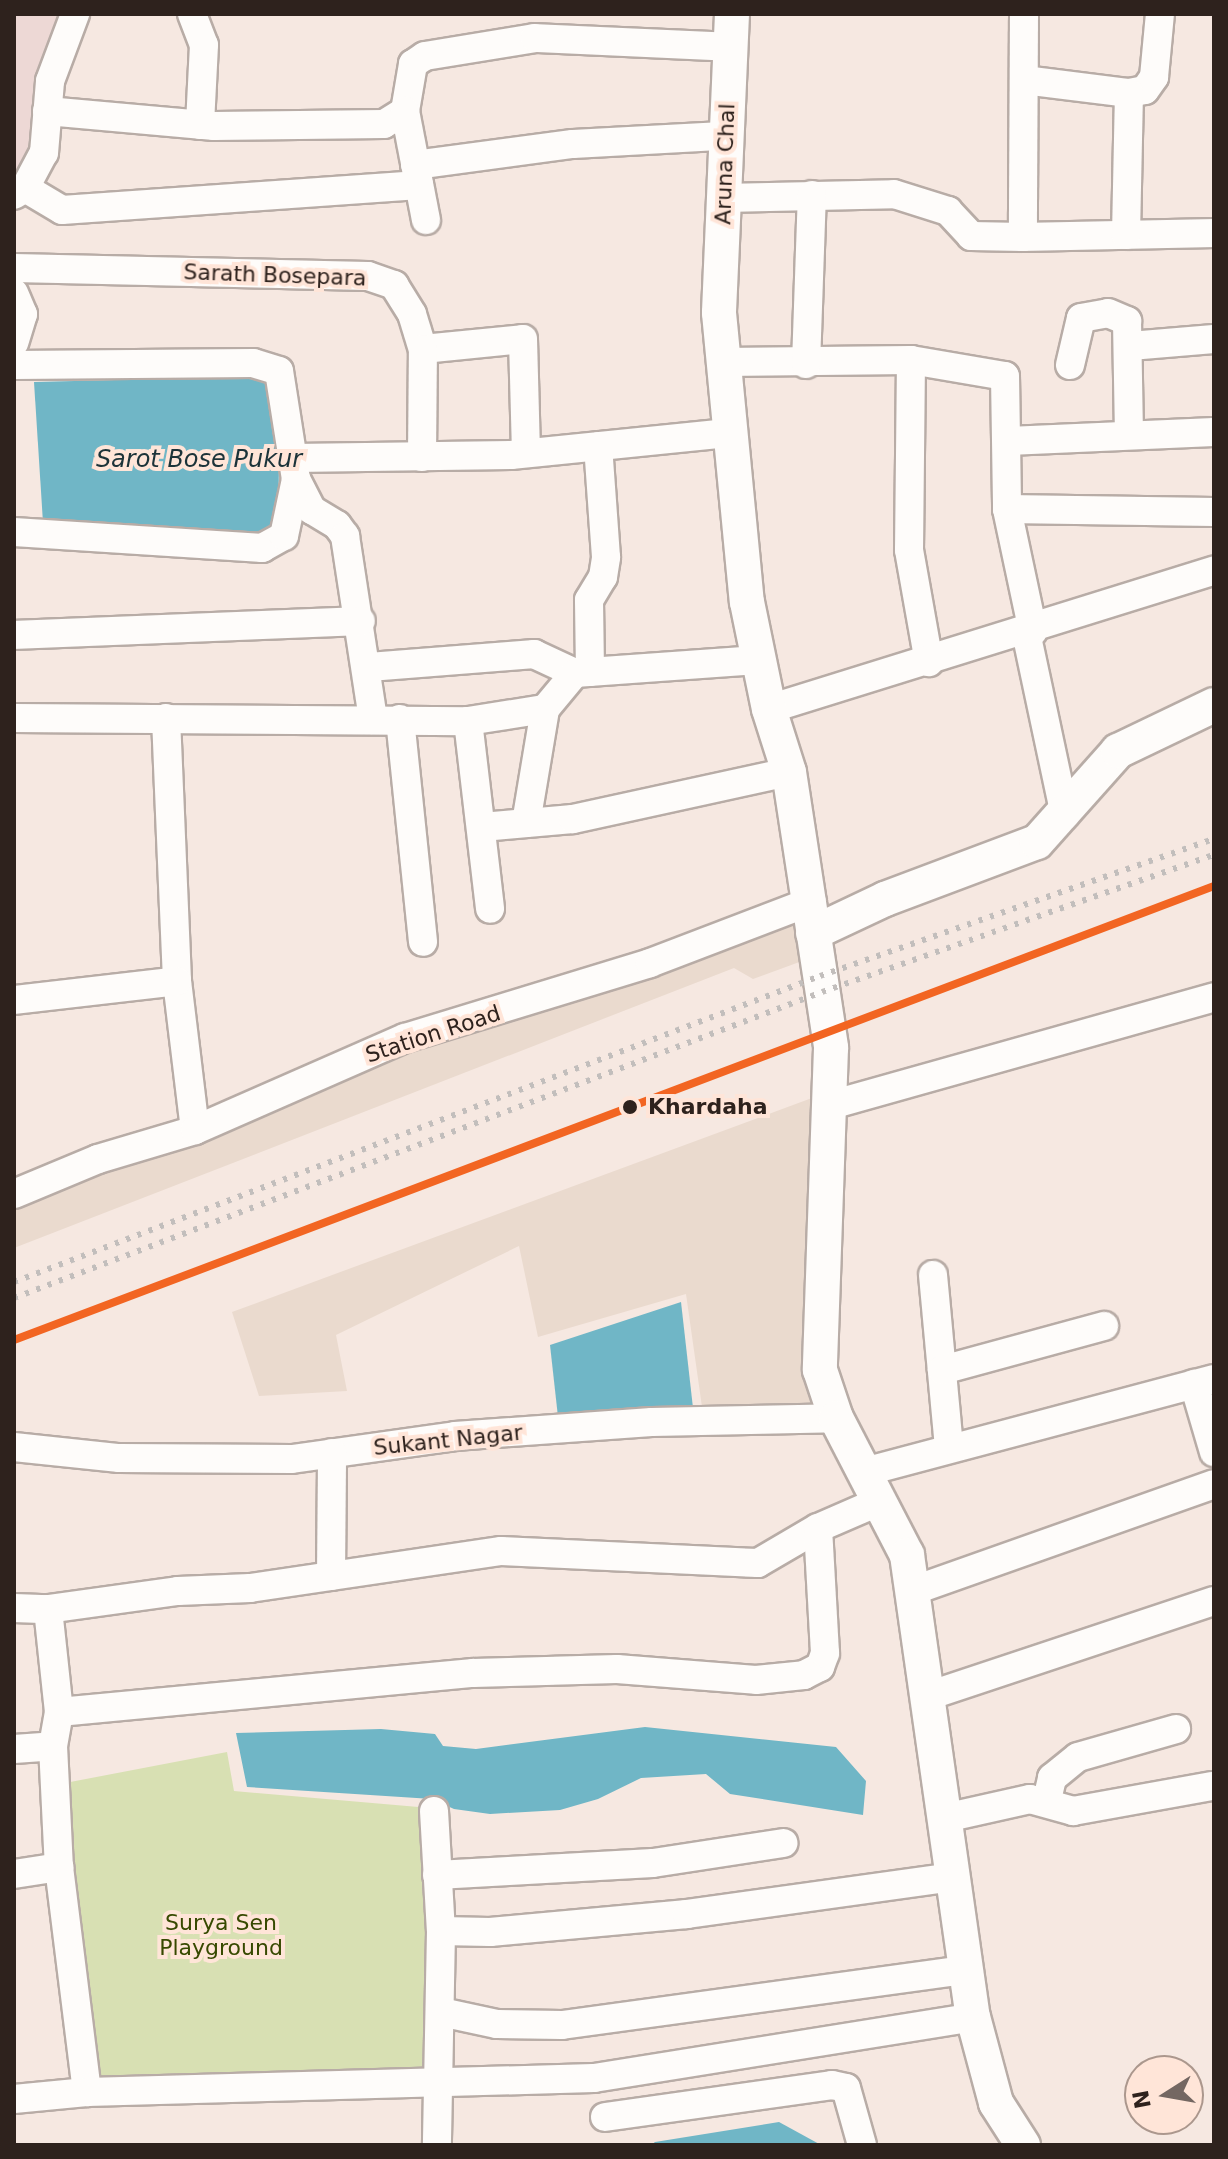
<!DOCTYPE html>
<html>
<head>
<meta charset="utf-8">
<style>
  body { margin:0 }
  #map { position:relative; width:1228px; height:2159px; overflow:hidden; background:#f6e8e1; font-family:"DejaVu Sans",sans-serif }
  div>[style] { position:absolute }
  .industrial>* { inset:0; background:#eadace }
  .education>* { inset:0; background:#edd8d5 }
  .green>* { inset:0; background:#d8e0b3 }
  .water>* { inset:0; background:#70b6c6 }
  .roads { filter:drop-shadow(2px 0 #b8aca6) drop-shadow(-2px 0 #b8aca6) drop-shadow(0 2px #b8aca6) drop-shadow(0 -2px #b8aca6) }
  .minor>* { height:28px; margin:-14px; padding:0 14px; transform-origin:14px; border-radius:14px; background:#fefcfa }
  .tertiary>* { height:34px; margin:-17px; padding:0 17px; transform-origin:17px; border-radius:17px; background:#fefcfa }
  .rail>* { height:6px; margin-top:-3px; transform-origin:0; background:repeating-linear-gradient(90deg,#c2bebc 0 4px,transparent 0 12px) }
  .rail-1>* { height:8px; margin:-4px; padding:0 4px; transform-origin:4px; border-radius:4px; background:#f26522 }
  .dots>* { width:22px; height:22px; translate:-50% -50%; box-sizing:border-box; border:4px solid #ffe5d8; border-radius:50% }
  span { translate:-50% -50%; white-space:nowrap; text-align:center; line-height:1.15; -webkit-text-stroke:8px #ffe5d8; paint-order:stroke }
  .street-label { font-size:22px; color:#2e221d }
  .stop-label { font-size:22px; color:#2e221d; font-weight:700 }
  .left { translate:0 -50%; text-align:left }
  .park-label { font-size:22px; color:#374900 }
  .water-label { font-size:24px; color:#1c3339; font-style:italic }
  .frame { position:absolute; inset:0; border:16px solid #2e221d; pointer-events:none }
  .north { position:absolute; left:1124px; top:2055px; width:80px; height:80px; box-sizing:border-box; background:#ffe5d8; border:2px solid #ab978d; border-radius:50%; rotate:259deg; font-size:22px; font-weight:700; line-height:32px; text-align:center; color:#2e221d }
  .north::after { content:''; display:block; margin:auto; width:28px; height:36px; background:#746762; clip-path:polygon(50% 0,100% 100%,50% 72%,0 100%) }
</style>
</head>
<body>
<div id="map">
  <div class="industrial">
    <div style="clip-path:polygon(806px 911px,813px 957px,753px 979px,734px 968px,14px 1248px,14px 1201px,406px 1047px)"></div>
    <div style="clip-path:polygon(820px 1095px,820px 1407px,702px 1407px,686px 1294px,538px 1337px,519px 1246px,336px 1335px,347px 1391px,259px 1396px,232px 1312px)"></div>
  </div>
  <div class="education">
    <div style="clip-path:polygon(14px 14px,65px 14px,33px 157px,14px 186px)"></div>
  </div>
  <div class="green">
    <div style="clip-path:polygon(227px 1752px,234px 1791px,430px 1808px,432px 2073px,96px 2084px,66px 1875px,65px 1783px)"></div>
  </div>
  <div class="water">
    <div style="clip-path:polygon(280px 376px,278px 542px,44px 538px,34px 382px)"></div>
    <div style="clip-path:polygon(681px 1302px,693px 1408px,558px 1417px,550px 1345px)"></div>
    <div style="clip-path:polygon(645px 1727px,836px 1747px,866px 1781px,863px 1815px,730px 1794px,706px 1774px,641px 1778px,598px 1799px,560px 1810px,490px 1814px,454px 1809px,432px 1799px,247px 1787px,236px 1733px,381px 1729px,435px 1734px,443px 1746px,476px 1749px)"></div>
    <div style="clip-path:polygon(779px 2122px,821px 2145px,651px 2145px,655px 2142px)"></div>
  </div>
  <div class="roads">
    <div class="minor">
      <div style="left:192px;top:14px;width:33px;rotate:69deg"></div>
      <div style="left:204px;top:45px;width:80px;rotate:92.9deg"></div>
      <div style="left:1024px;top:14px;width:223px;rotate:90.3deg"></div>
      <div style="left:1023px;top:237px;width:191px;rotate:-1.2deg"></div>
      <div style="left:1024px;top:80px;width:106px;rotate:7.1deg"></div>
      <div style="left:1129px;top:93px;width:16px;rotate:-11deg"></div>
      <div style="left:1145px;top:90px;width:16px;rotate:-55deg"></div>
      <div style="left:1154px;top:77px;width:63px;rotate:-84.6deg"></div>
      <div style="left:47px;top:111px;width:168px;rotate:5.1deg"></div>
      <div style="left:214px;top:126px;width:170px;rotate:-0.7deg"></div>
      <div style="left:384px;top:124px;width:25px;rotate:-32deg"></div>
      <div style="left:405px;top:111px;width:48px;rotate:-80.3deg"></div>
      <div style="left:413px;top:64px;width:14px;rotate:-34deg"></div>
      <div style="left:425px;top:56px;width:111px;rotate:-9.3deg"></div>
      <div style="left:535px;top:38px;width:196px;rotate:2.6deg"></div>
      <div style="left:405px;top:111px;width:111px;rotate:79.1deg"></div>
      <div style="left:415px;top:165px;width:159px;rotate:-7.6deg"></div>
      <div style="left:573px;top:144px;width:150px;rotate:-3.1deg"></div>
      <div style="left:25px;top:188px;width:43px;rotate:30.7deg"></div>
      <div style="left:62px;top:210px;width:358px;rotate:-4deg"></div>
      <div style="left:14px;top:195px;width:13px;rotate:-32deg"></div>
      <div style="left:25px;top:188px;width:40px;rotate:-62deg"></div>
      <div style="left:44px;top:153px;width:72px;rotate:-85.2deg"></div>
      <div style="left:50px;top:81px;width:72px;rotate:-69.5deg"></div>
      <div style="left:724px;top:198px;width:170px;rotate:-1.3deg"></div>
      <div style="left:894px;top:194px;width:57px;rotate:17.5deg"></div>
      <div style="left:948px;top:211px;width:34px;rotate:47deg"></div>
      <div style="left:971px;top:236px;width:52px;rotate:1.1deg"></div>
      <div style="left:1126px;top:235px;width:142px;rotate:-88.8deg"></div>
      <div style="left:14px;top:268px;width:354px;rotate:1.3deg"></div>
      <div style="left:368px;top:276px;width:28px;rotate:19deg"></div>
      <div style="left:394px;top:285px;width:34px;rotate:58deg"></div>
      <div style="left:412px;top:314px;width:37px;rotate:73deg"></div>
      <div style="left:423px;top:349px;width:100px;rotate:-5.7deg"></div>
      <div style="left:523px;top:339px;width:114px;rotate:88.5deg"></div>
      <div style="left:14px;top:293px;width:23px;rotate:67deg"></div>
      <div style="left:23px;top:314px;width:30px;rotate:107deg"></div>
      <div style="left:1130px;top:346px;width:84px;rotate:-4.8deg"></div>
      <div style="left:911px;top:360px;width:190px;rotate:90.6deg"></div>
      <div style="left:909px;top:550px;width:114px;rotate:79.9deg"></div>
      <div style="left:723px;top:362px;width:188px;rotate:-0.6deg"></div>
      <div style="left:911px;top:360px;width:95px;rotate:9.7deg"></div>
      <div style="left:1005px;top:376px;width:133px;rotate:89.1deg"></div>
      <div style="left:1007px;top:509px;width:125px;rotate:78deg"></div>
      <div style="left:806px;top:364px;width:169px;rotate:-88deg"></div>
      <div style="left:14px;top:365px;width:239px;rotate:-0.5deg"></div>
      <div style="left:253px;top:363px;width:27px;rotate:17deg"></div>
      <div style="left:279px;top:371px;width:109px;rotate:81.1deg"></div>
      <div style="left:296px;top:479px;width:35px;rotate:63deg"></div>
      <div style="left:312px;top:510px;width:29px;rotate:31deg"></div>
      <div style="left:337px;top:525px;width:14px;rotate:54deg"></div>
      <div style="left:345px;top:536px;width:186px;rotate:81.3deg"></div>
      <div style="left:1070px;top:365px;width:48px;rotate:-76.8deg"></div>
      <div style="left:1081px;top:318px;width:27px;rotate:-10deg"></div>
      <div style="left:1108px;top:313px;width:21px;rotate:23deg"></div>
      <div style="left:1127px;top:321px;width:114px;rotate:89deg"></div>
      <div style="left:1008px;top:441px;width:206px;rotate:-2.5deg"></div>
      <div style="left:422px;top:457px;width:108px;rotate:-89.5deg"></div>
      <div style="left:294px;top:458px;width:217px;rotate:-0.8deg"></div>
      <div style="left:511px;top:455px;width:218px;rotate:-5.8deg"></div>
      <div style="left:1007px;top:509px;width:207px;rotate:0.8deg"></div>
      <div style="left:14px;top:532px;width:249px;rotate:3.7deg"></div>
      <div style="left:262px;top:548px;width:25px;rotate:-29deg"></div>
      <div style="left:284px;top:536px;width:58px;rotate:-78.1deg"></div>
      <div style="left:1026px;top:632px;width:187px;rotate:78deg"></div>
      <div style="left:14px;top:635px;width:347px;rotate:-2.3deg"></div>
      <div style="left:369px;top:667px;width:166px;rotate:-4.5deg"></div>
      <div style="left:534px;top:654px;width:45px;rotate:24.9deg"></div>
      <div style="left:590px;top:672px;width:72px;rotate:-90.8deg"></div>
      <div style="left:589px;top:600px;width:27px;rotate:-59deg"></div>
      <div style="left:603px;top:577px;width:20px;rotate:-81deg"></div>
      <div style="left:606px;top:557px;width:111px;rotate:-94.1deg"></div>
      <div style="left:769px;top:709px;width:466px;rotate:-17.3deg"></div>
      <div style="left:14px;top:718px;width:454px;rotate:0.4deg"></div>
      <div style="left:468px;top:721px;width:78px;rotate:-8.9deg"></div>
      <div style="left:545px;top:709px;width:47px;rotate:-50.2deg"></div>
      <div style="left:575px;top:673px;width:183px;rotate:-4.1deg"></div>
      <div style="left:166px;top:718px;width:263px;rotate:87.6deg"></div>
      <div style="left:177px;top:981px;width:150px;rotate:83.1deg"></div>
      <div style="left:400px;top:719px;width:224px;rotate:84.1deg"></div>
      <div style="left:468px;top:721px;width:189px;rotate:83.3deg"></div>
      <div style="left:526px;top:823px;width:116px;rotate:-80.5deg"></div>
      <div style="left:482px;top:827px;width:91px;rotate:-5deg"></div>
      <div style="left:573px;top:819px;width:221px;rotate:-12.3deg"></div>
      <div style="left:14px;top:1000px;width:164px;rotate:-6.6deg"></div>
      <div style="left:831px;top:1105px;width:398px;rotate:-15.7deg"></div>
      <div style="left:14px;top:1194px;width:91px;rotate:-22.6deg"></div>
      <div style="left:98px;top:1159px;width:101px;rotate:-16.6deg"></div>
      <div style="left:195px;top:1130px;width:229px;rotate:-23.7deg"></div>
      <div style="left:405px;top:1038px;width:256px;rotate:-17deg"></div>
      <div style="left:650px;top:963px;width:173px;rotate:-20.9deg"></div>
      <div style="left:933px;top:1275px;width:174px;rotate:84.7deg"></div>
      <div style="left:942px;top:1370px;width:168px;rotate:-15.2deg"></div>
      <div style="left:1194px;top:1384px;width:71px;rotate:73.6deg"></div>
      <div style="left:14px;top:1447px;width:106px;rotate:6deg"></div>
      <div style="left:119px;top:1458px;width:173px;rotate:0.3deg"></div>
      <div style="left:292px;top:1459px;width:165px;rotate:-8deg"></div>
      <div style="left:455px;top:1436px;width:197px;rotate:-4.1deg"></div>
      <div style="left:652px;top:1422px;width:184px;rotate:-1.2deg"></div>
      <div style="left:864px;top:1472px;width:362px;rotate:-14.9deg"></div>
      <div style="left:331px;top:1576px;width:123px;rotate:-89.5deg"></div>
      <div style="left:912px;top:1591px;width:320px;rotate:-19.5deg"></div>
      <div style="left:14px;top:1608px;width:34px;rotate:2deg"></div>
      <div style="left:48px;top:1609px;width:131px;rotate:-7.9deg"></div>
      <div style="left:178px;top:1591px;width:72px;rotate:-2.4deg"></div>
      <div style="left:250px;top:1588px;width:254px;rotate:-8.4deg"></div>
      <div style="left:501px;top:1551px;width:257px;rotate:2.7deg"></div>
      <div style="left:758px;top:1563px;width:69px;rotate:-30.3deg"></div>
      <div style="left:818px;top:1528px;width:65px;rotate:-23.4deg"></div>
      <div style="left:48px;top:1609px;width:104px;rotate:83.9deg"></div>
      <div style="left:59px;top:1712px;width:35px;rotate:100deg"></div>
      <div style="left:53px;top:1746px;width:121px;rotate:87.2deg"></div>
      <div style="left:59px;top:1867px;width:227px;rotate:82.9deg"></div>
      <div style="left:928px;top:1696px;width:301px;rotate:-18.4deg"></div>
      <div style="left:59px;top:1712px;width:416px;rotate:-5.4deg"></div>
      <div style="left:473px;top:1673px;width:144px;rotate:-1.6deg"></div>
      <div style="left:617px;top:1669px;width:139px;rotate:4.5deg"></div>
      <div style="left:756px;top:1680px;width:48px;rotate:-5.9deg"></div>
      <div style="left:804px;top:1675px;width:18px;rotate:-27deg"></div>
      <div style="left:820px;top:1667px;width:15px;rotate:-70deg"></div>
      <div style="left:825px;top:1653px;width:125px;rotate:-93.2deg"></div>
      <div style="left:14px;top:1749px;width:39px;rotate:-4deg"></div>
      <div style="left:1047px;top:1800px;width:23px;rotate:-77deg"></div>
      <div style="left:1052px;top:1778px;width:33px;rotate:-39deg"></div>
      <div style="left:1078px;top:1757px;width:102px;rotate:-15.9deg"></div>
      <div style="left:434px;top:1811px;width:120px;rotate:86.7deg"></div>
      <div style="left:441px;top:1931px;width:214px;rotate:91.1deg"></div>
      <div style="left:945px;top:1818px;width:87px;rotate:-12.6deg"></div>
      <div style="left:1030px;top:1799px;width:45px;rotate:15.6deg"></div>
      <div style="left:1073px;top:1811px;width:141px;rotate:-10.2deg"></div>
      <div style="left:14px;top:1874px;width:46px;rotate:-8.8deg"></div>
      <div style="left:437px;top:1875px;width:216px;rotate:-3.2deg"></div>
      <div style="left:653px;top:1863px;width:132px;rotate:-8.7deg"></div>
      <div style="left:441px;top:1931px;width:49px;rotate:1.2deg"></div>
      <div style="left:490px;top:1932px;width:198px;rotate:-5.2deg"></div>
      <div style="left:687px;top:1914px;width:270px;rotate:-7.9deg"></div>
      <div style="left:441px;top:2012px;width:57px;rotate:12.1deg"></div>
      <div style="left:497px;top:2024px;width:65px;rotate:0.9deg"></div>
      <div style="left:562px;top:2025px;width:407px;rotate:-7.8deg"></div>
      <div style="left:14px;top:2099px;width:73px;rotate:-5.5deg"></div>
      <div style="left:87px;top:2092px;width:507px;rotate:-1.58deg"></div>
      <div style="left:594px;top:2078px;width:384px;rotate:-9.1deg"></div>
      <div style="left:605px;top:2117px;width:229px;rotate:-8deg"></div>
      <div style="left:832px;top:2085px;width:14px;rotate:12deg"></div>
      <div style="left:846px;top:2088px;width:59px;rotate:74.3deg"></div>
    </div>
    <div class="tertiary">
      <div style="left:732px;top:14px;width:299px;rotate:92.5deg"></div>
      <div style="left:719px;top:313px;width:290px;rotate:84.5deg"></div>
      <div style="left:747px;top:602px;width:109px;rotate:78.4deg"></div>
      <div style="left:769px;top:709px;width:66px;rotate:72.4deg"></div>
      <div style="left:789px;top:772px;width:279px;rotate:81.3deg"></div>
      <div style="left:831px;top:1048px;width:322px;rotate:92deg"></div>
      <div style="left:820px;top:1370px;width:51px;rotate:71.6deg"></div>
      <div style="left:836px;top:1418px;width:154px;rotate:62.6deg"></div>
      <div style="left:907px;top:1555px;width:467px;rotate:81.9deg"></div>
      <div style="left:973px;top:2017px;width:89px;rotate:75deg"></div>
      <div style="left:996px;top:2103px;width:50px;rotate:57.3deg"></div>
      <div style="left:813px;top:933px;width:80px;rotate:-25.3deg"></div>
      <div style="left:885px;top:899px;width:162px;rotate:-20.6deg"></div>
      <div style="left:1037px;top:842px;width:122px;rotate:-48.3deg"></div>
      <div style="left:1118px;top:751px;width:106px;rotate:-25.6deg"></div>
    </div>
  </div>
  <div class="rail">
    <div style="left:14px;top:1282px;width:862px;rotate:-20.79deg"></div>
    <div style="left:820px;top:976px;width:417px;rotate:-19.2deg"></div>
    <div style="left:14px;top:1298px;width:864px;rotate:-20.74deg"></div>
    <div style="left:822px;top:992px;width:415px;rotate:-19.3deg"></div>
  </div>
  <div class="rail-1">
    <div style="left:14px;top:1340px;width:1283px;rotate:-20.72deg"></div>
  </div>
  <div class="dots">
    <div style="left:630px;top:1107px;background:#2e221d"></div>
  </div>
  <div class="street-label">
    <span style="left:725px;top:164px;rotate:-88deg">Aruna Chal</span>
    <span style="left:275px;top:275px;rotate:2deg">Sarath Bosepara</span>
    <span style="left:433px;top:1034px;rotate:-18deg">Station Road</span>
    <span style="left:448px;top:1440px;rotate:-6deg">Sukant Nagar</span>
  </div>
  <div class="stop-label">
    <span class="left" style="left:648px;top:1107px">Khardaha</span>
  </div>
  <div class="park-label">
    <span style="left:221px;top:1935px">Surya Sen<br>Playground</span>
  </div>
  <div class="water-label">
    <span style="left:199px;top:460px">Sarot Bose Pukur</span>
  </div>
  <div class="frame"></div>
  <div class="north">N</div>
</div>
</body>
</html>
